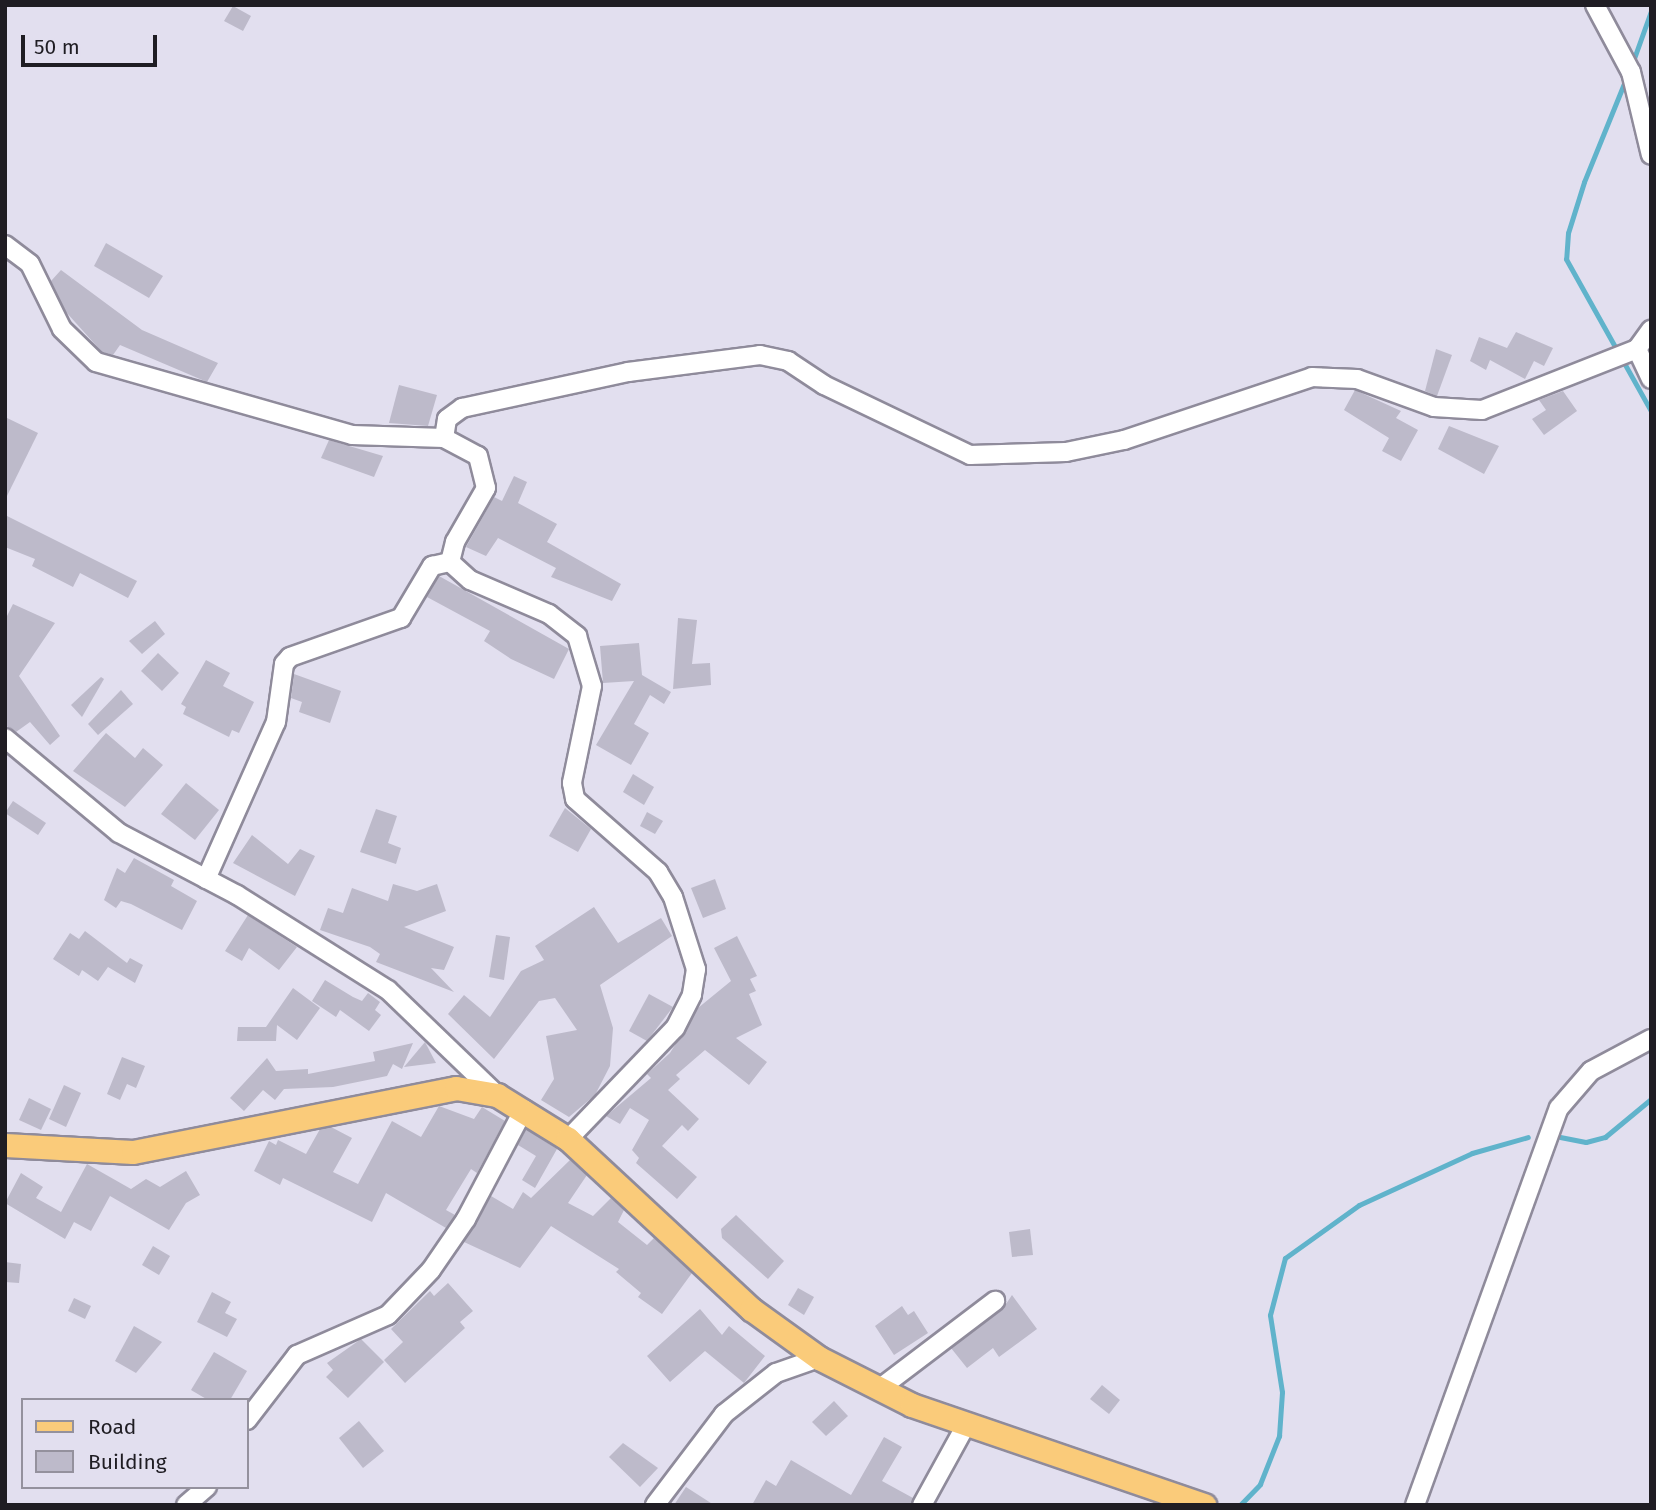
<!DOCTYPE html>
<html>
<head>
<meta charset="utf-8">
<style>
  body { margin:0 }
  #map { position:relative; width:1656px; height:1510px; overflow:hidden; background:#e2dfef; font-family:"Fira Sans",sans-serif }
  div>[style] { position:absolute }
  .stream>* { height:5px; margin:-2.5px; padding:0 2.5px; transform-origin:2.5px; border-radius:2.5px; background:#60b3cb }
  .building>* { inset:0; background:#bdbaca }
  .roads { filter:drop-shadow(2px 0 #8f8b9b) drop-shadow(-2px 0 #8f8b9b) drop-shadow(0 2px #8f8b9b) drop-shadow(0 -2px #8f8b9b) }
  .minor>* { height:18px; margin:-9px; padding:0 9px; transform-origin:9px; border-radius:9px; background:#fff }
  .major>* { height:23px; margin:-11.5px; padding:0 11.5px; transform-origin:11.5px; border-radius:11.5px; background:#facb7a }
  span { translate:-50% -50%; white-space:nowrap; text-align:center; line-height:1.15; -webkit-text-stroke:5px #e2dfef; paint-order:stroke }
  .frame { position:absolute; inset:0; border:7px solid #1f1d23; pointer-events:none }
  .legend { position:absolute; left:21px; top:1398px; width:228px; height:91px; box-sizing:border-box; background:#e2dfef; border:2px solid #94919d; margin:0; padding:9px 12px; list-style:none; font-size:21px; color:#1f1d23 }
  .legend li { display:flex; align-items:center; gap:14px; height:35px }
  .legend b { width:35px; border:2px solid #94919d }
  .scale { position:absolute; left:21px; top:35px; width:136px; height:32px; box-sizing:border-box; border:4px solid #1f1d23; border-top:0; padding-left:9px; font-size:21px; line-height:24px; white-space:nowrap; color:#1f1d23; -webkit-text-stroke:5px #e2dfef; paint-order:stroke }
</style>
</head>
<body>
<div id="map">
  <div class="stream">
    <div style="left:1632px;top:64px;width:56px;rotate:-70.3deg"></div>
    <div style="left:1627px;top:76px;width:114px;rotate:112.1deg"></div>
    <div style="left:1584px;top:182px;width:53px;rotate:107.4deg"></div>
    <div style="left:1568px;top:233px;width:26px;rotate:94deg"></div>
    <div style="left:1566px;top:259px;width:174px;rotate:60.8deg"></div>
    <div style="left:1564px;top:1089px;width:35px;rotate:-45deg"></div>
    <div style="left:1560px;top:1137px;width:26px;rotate:11deg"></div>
    <div style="left:1586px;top:1142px;width:20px;rotate:-15deg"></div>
    <div style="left:1605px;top:1137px;width:60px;rotate:-39.6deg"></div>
    <div style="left:1240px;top:1505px;width:29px;rotate:-46deg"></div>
    <div style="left:1260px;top:1484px;width:52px;rotate:-68.4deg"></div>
    <div style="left:1279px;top:1436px;width:44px;rotate:-86.1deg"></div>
    <div style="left:1282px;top:1392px;width:78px;rotate:-98.9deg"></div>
    <div style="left:1270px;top:1315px;width:59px;rotate:-75.3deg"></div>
    <div style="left:1285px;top:1258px;width:91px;rotate:-35.6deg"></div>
    <div style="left:1359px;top:1205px;width:124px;rotate:-24.7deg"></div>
    <div style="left:1472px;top:1153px;width:58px;rotate:-15.9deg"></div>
  </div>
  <div class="building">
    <div style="clip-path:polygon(233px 6px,251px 16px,243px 31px,224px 21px)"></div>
    <div style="clip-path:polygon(106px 243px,163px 276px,149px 298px,94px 266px)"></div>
    <div style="clip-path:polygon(61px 270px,142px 330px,218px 363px,207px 382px,120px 345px,113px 355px,102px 352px,66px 312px,51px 281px)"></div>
    <div style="clip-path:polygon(1516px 332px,1553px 348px,1544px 366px,1534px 361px,1525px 379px,1490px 360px,1486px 370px,1470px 361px,1479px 337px,1507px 348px)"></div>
    <div style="clip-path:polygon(1436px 349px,1452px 355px,1437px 396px,1425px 391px)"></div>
    <div style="clip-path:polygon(399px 385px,437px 395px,428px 426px,389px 423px)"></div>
    <div style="clip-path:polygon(1355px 390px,1401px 411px,1396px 418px,1418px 430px,1401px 461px,1382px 451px,1389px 438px,1344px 410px)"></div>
    <div style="clip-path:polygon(1563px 391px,1577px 411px,1544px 435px,1532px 419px,1546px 410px,1539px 400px)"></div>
    <div style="clip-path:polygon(5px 417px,38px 433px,5px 500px)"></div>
    <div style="clip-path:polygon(1449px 426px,1499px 446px,1484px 474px,1438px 449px)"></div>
    <div style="clip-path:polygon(329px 440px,383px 456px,374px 477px,321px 458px)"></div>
    <div style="clip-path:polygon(514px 476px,527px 482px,518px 503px,557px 524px,547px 542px,621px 584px,612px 601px,551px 577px,556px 568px,498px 538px,486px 556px,466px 547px,494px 497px,502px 501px)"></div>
    <div style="clip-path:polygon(5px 515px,137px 581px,128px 598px,80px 573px,73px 587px,32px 566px,35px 559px,5px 547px)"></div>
    <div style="clip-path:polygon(439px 576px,569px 649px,554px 679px,511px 659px,484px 641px,490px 631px,427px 597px)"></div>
    <div style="clip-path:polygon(13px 604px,55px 623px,19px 676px,60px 736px,50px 745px,30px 722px,16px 732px,5px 725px,5px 620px)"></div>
    <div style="clip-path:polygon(678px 618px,697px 620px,692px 664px,710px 663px,711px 685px,673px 689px)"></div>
    <div style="clip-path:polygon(155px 621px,165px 634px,142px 654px,129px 641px)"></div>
    <div style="clip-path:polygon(639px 643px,642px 675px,671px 692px,664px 704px,650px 695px,634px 724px,649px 733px,631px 765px,596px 745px,634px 681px,603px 683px,600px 646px)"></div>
    <div style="clip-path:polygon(158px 653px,179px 673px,162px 691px,141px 671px)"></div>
    <div style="clip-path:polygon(206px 660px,230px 673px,223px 686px,254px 702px,239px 733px,232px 730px,229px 737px,183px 714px,186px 707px,181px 704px)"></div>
    <div style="clip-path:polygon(294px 674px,341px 691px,330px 723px,299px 712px,302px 702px,291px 698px)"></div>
    <div style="clip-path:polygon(101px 677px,104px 679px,82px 717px,71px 705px)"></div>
    <div style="clip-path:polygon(121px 690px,133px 704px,98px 735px,88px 724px)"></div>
    <div style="clip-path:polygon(106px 733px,135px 758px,143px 748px,163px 765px,125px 807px,73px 771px)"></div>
    <div style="clip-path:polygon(633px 774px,654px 787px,644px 805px,623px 792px)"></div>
    <div style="clip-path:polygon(186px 783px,219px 810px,195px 840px,161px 814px)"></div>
    <div style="clip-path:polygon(13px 801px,46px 823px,38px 835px,5px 813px)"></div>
    <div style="clip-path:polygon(565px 808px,591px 829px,578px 852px,549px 836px)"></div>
    <div style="clip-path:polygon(376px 809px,397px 816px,388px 843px,401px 848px,396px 864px,360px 852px)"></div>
    <div style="clip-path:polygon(647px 812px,663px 821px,655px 834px,640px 826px)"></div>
    <div style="clip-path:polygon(252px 835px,288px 864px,300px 849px,315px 856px,295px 896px,233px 863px)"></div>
    <div style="clip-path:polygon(134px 858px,174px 880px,171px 886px,197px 901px,182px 930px,131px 904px,121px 901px,116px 908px,104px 900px,117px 868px,125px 873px)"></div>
    <div style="clip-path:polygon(715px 879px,726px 909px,703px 918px,691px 888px)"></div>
    <div style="clip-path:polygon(393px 884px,417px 891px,437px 884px,446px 911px,404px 927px,454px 947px,444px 970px,431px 968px,454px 992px,376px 962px,380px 954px,370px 947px,320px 930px,328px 908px,343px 913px,352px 888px,388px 901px)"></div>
    <div style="clip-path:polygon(594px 907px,618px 943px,661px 918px,672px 936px,600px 985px,613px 1028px,610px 1066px,595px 1095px,569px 1117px,541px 1100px,554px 1079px,546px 1036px,577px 1030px,555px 998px,539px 1001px,494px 1059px,448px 1014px,464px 995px,490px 1017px,521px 971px,544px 960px,535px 946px)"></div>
    <div style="clip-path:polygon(248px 915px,297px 947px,279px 970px,249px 948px,242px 961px,225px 951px)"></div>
    <div style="clip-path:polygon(85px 931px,127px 963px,130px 958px,143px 965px,135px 983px,108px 967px,98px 981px,82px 970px,79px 976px,53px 959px,70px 933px,79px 939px)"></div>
    <div style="clip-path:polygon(496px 935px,510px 937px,504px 980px,489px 977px)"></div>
    <div style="clip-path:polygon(737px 936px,757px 976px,750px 979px,756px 991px,749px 994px,762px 1025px,736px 1038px,767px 1062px,749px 1085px,705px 1050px,676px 1075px,680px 1079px,668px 1090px,699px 1119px,688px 1131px,682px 1125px,662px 1146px,697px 1177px,677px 1199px,636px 1163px,639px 1158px,632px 1150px,649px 1120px,630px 1108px,620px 1124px,606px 1116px,651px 1078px,647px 1074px,670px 1053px,698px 1008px,731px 981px,714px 948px)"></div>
    <div style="clip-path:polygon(325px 980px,353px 997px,362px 1001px,368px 993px,380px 1002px,375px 1010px,381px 1015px,369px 1031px,340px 1010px,336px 1017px,312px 1001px)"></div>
    <div style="clip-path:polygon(293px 988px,320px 1008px,297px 1040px,277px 1025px,276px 1041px,237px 1041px,238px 1027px,266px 1027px)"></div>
    <div style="clip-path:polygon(649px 994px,673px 1007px,647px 1041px,629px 1031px)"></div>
    <div style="clip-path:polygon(425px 1042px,436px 1063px,404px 1067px)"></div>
    <div style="clip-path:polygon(413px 1043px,402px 1069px,393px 1064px,387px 1076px,333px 1087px,284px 1089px,275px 1100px,263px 1090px,244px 1111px,230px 1098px,267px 1058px,276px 1071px,308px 1069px,308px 1074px,375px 1061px,373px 1052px)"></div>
    <div style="clip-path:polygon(122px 1057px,145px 1066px,136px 1088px,127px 1084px,120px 1100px,107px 1094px)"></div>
    <div style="clip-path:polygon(64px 1085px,81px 1093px,66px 1127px,49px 1119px)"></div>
    <div style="clip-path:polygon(29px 1098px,51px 1109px,41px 1130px,19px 1120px)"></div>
    <div style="clip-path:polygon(439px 1106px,474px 1119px,482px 1107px,505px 1121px,477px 1173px,471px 1169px,446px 1210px,455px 1215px,446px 1228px,386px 1193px,372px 1222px,283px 1178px,280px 1185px,254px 1171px,269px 1141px,276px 1145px,278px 1140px,306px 1154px,320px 1129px,331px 1127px,352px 1138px,333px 1172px,358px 1184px,392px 1121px,421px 1137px)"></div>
    <div style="clip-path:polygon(526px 1129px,557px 1149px,535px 1188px,522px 1180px,536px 1156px,518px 1145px)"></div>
    <div style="clip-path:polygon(570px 1160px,587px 1175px,568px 1203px,593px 1216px,611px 1198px,624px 1210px,618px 1222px,647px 1245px,654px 1238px,692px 1273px,662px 1314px,638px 1297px,641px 1293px,616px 1272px,619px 1269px,551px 1226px,520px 1268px,464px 1242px,491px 1196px,513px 1209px,523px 1192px,531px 1198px)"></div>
    <div style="clip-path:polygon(87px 1164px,131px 1189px,146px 1179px,160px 1187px,186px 1171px,200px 1195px,186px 1203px,169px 1230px,110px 1196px,91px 1231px,74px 1222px,65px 1239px,5px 1203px,21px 1173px,43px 1187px,36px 1198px,61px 1212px)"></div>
    <div style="clip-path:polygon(736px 1215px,784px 1261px,768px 1279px,722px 1238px,721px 1229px)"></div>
    <div style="clip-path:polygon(1030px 1229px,1033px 1255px,1012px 1257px,1009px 1232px)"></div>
    <div style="clip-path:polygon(153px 1246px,170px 1256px,159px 1275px,142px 1265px)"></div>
    <div style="clip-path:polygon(5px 1262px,21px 1264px,19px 1283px,5px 1282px)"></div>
    <div style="clip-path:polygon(448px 1283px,473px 1311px,460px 1322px,465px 1328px,405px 1383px,384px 1360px,403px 1342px,391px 1329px,430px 1291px,434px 1296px)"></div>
    <div style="clip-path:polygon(798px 1288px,814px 1297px,804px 1315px,788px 1305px)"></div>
    <div style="clip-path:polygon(212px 1292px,231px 1302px,225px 1313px,237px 1319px,227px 1337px,197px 1322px)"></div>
    <div style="clip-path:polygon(1012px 1295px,1037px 1329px,999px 1357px,993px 1348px,967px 1368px,951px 1348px,1002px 1310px)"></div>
    <div style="clip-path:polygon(74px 1298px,91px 1306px,85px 1319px,68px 1311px)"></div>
    <div style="clip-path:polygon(902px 1306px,908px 1315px,914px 1311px,928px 1333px,894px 1355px,875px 1326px)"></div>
    <div style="clip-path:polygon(700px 1309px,722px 1335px,729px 1326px,765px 1356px,744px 1383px,705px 1351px,670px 1382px,647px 1356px)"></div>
    <div style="clip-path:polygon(134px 1326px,162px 1342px,136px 1373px,115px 1361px)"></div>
    <div style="clip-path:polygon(361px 1339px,384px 1362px,348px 1398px,326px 1377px,333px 1370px,327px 1363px)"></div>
    <div style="clip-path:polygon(214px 1352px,247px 1371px,230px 1400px,208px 1400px,191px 1390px)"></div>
    <div style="clip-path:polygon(1102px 1385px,1120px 1400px,1109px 1414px,1090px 1399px)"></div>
    <div style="clip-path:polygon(834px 1401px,848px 1416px,826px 1436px,812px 1422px)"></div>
    <div style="clip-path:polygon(359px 1421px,384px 1451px,363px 1468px,339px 1438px)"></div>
    <div style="clip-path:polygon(884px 1437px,902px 1447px,882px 1481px,913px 1498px,911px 1505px,752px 1505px,766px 1480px,776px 1486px,791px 1460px,851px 1495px)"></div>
    <div style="clip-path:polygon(623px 1443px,658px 1468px,640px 1487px,609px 1457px)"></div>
    <div style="clip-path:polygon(686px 1487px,714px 1505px,674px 1505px)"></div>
  </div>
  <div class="roads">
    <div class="minor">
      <div style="left:1595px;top:5px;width:76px;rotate:61.8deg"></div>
      <div style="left:1631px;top:72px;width:85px;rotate:76.5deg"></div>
      <div style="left:5px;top:245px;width:31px;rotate:37deg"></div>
      <div style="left:30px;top:264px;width:72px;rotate:63.8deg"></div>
      <div style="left:62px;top:329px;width:47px;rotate:44.1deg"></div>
      <div style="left:96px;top:362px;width:266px;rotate:15.9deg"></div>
      <div style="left:352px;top:435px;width:92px;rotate:1.9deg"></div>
      <div style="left:444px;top:438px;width:38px;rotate:28deg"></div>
      <div style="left:478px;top:456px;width:33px;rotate:76deg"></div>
      <div style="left:486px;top:488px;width:62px;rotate:119.9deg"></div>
      <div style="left:455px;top:542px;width:21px;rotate:104deg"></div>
      <div style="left:450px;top:562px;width:27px;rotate:42deg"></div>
      <div style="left:470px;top:580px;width:86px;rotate:23.3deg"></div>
      <div style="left:549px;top:614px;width:36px;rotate:38deg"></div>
      <div style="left:577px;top:636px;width:52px;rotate:73.3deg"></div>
      <div style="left:592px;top:686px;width:99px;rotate:101.7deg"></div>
      <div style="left:572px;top:783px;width:16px;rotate:79deg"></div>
      <div style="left:575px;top:799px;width:111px;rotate:41.3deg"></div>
      <div style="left:658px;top:872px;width:29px;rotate:59deg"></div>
      <div style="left:673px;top:897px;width:76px;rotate:72.3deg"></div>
      <div style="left:696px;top:969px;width:26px;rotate:99deg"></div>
      <div style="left:692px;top:995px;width:37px;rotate:117deg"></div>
      <div style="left:675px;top:1028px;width:154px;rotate:133.9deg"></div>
      <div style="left:1637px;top:349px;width:33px;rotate:65deg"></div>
      <div style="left:444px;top:438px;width:19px;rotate:-81deg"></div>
      <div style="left:447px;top:419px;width:19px;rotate:-36deg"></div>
      <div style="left:462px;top:408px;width:170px;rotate:-12.2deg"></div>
      <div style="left:628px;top:372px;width:133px;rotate:-7.3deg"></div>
      <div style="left:760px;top:355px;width:29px;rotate:12deg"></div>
      <div style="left:788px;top:361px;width:43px;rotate:33.7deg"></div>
      <div style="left:824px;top:385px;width:162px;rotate:25.6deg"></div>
      <div style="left:970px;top:455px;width:96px;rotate:-1.8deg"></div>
      <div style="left:1066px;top:452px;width:59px;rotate:-11.7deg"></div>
      <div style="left:1124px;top:440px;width:198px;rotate:-18.5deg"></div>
      <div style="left:1312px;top:377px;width:45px;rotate:2.5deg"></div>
      <div style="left:1357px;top:379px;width:82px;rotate:20deg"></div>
      <div style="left:1434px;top:407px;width:48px;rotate:3.6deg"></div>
      <div style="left:1482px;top:410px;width:167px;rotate:-21.5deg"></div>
      <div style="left:1637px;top:349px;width:24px;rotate:-54deg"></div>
      <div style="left:5px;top:738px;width:148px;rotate:39.8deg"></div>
      <div style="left:119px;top:833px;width:133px;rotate:27.7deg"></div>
      <div style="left:237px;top:895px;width:178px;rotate:32.2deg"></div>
      <div style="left:388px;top:990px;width:151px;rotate:43.9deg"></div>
      <div style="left:206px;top:879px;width:172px;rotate:-66deg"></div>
      <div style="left:276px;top:722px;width:59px;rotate:-82.1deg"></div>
      <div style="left:284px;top:664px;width:9px;rotate:-49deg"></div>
      <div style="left:290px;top:657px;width:118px;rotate:-19.4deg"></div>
      <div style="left:401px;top:618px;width:61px;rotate:-59.2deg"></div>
      <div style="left:432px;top:566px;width:18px;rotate:-13deg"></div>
      <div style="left:879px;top:1389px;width:146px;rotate:-37.2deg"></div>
      <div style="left:247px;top:1420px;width:82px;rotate:-52.4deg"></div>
      <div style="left:297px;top:1355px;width:99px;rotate:-23.7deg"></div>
      <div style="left:388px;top:1315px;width:62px;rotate:-46.3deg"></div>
      <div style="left:431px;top:1270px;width:62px;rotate:-55.5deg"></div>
      <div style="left:466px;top:1219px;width:124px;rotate:-62.2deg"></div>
      <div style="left:186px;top:1505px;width:28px;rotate:-41deg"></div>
      <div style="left:655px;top:1505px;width:114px;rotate:-52.8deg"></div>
      <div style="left:724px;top:1414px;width:66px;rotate:-38.3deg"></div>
      <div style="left:776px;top:1373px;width:46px;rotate:-19.2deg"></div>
      <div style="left:922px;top:1505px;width:91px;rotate:-61.2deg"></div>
      <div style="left:1415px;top:1505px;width:422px;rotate:-70.1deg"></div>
      <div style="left:1559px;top:1108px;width:49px;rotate:-49.1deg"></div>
      <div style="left:1591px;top:1071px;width:68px;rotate:-28.1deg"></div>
    </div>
    <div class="major">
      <div style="left:5px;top:1145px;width:128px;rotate:3.1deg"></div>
      <div style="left:133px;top:1152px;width:329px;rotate:-11.2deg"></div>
      <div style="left:456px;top:1088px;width:42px;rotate:9.7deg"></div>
      <div style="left:497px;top:1095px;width:84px;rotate:31.8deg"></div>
      <div style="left:568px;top:1139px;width:250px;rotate:42.9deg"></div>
      <div style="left:751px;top:1309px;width:84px;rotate:35.8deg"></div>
      <div style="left:819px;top:1358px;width:104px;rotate:26.8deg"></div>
      <div style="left:912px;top:1405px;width:309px;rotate:18.9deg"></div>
    </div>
  </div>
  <div class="frame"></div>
  <ul class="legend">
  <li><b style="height:9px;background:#facb7a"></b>Road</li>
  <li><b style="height:19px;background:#bdbaca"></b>Building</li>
  </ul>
  <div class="scale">50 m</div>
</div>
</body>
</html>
